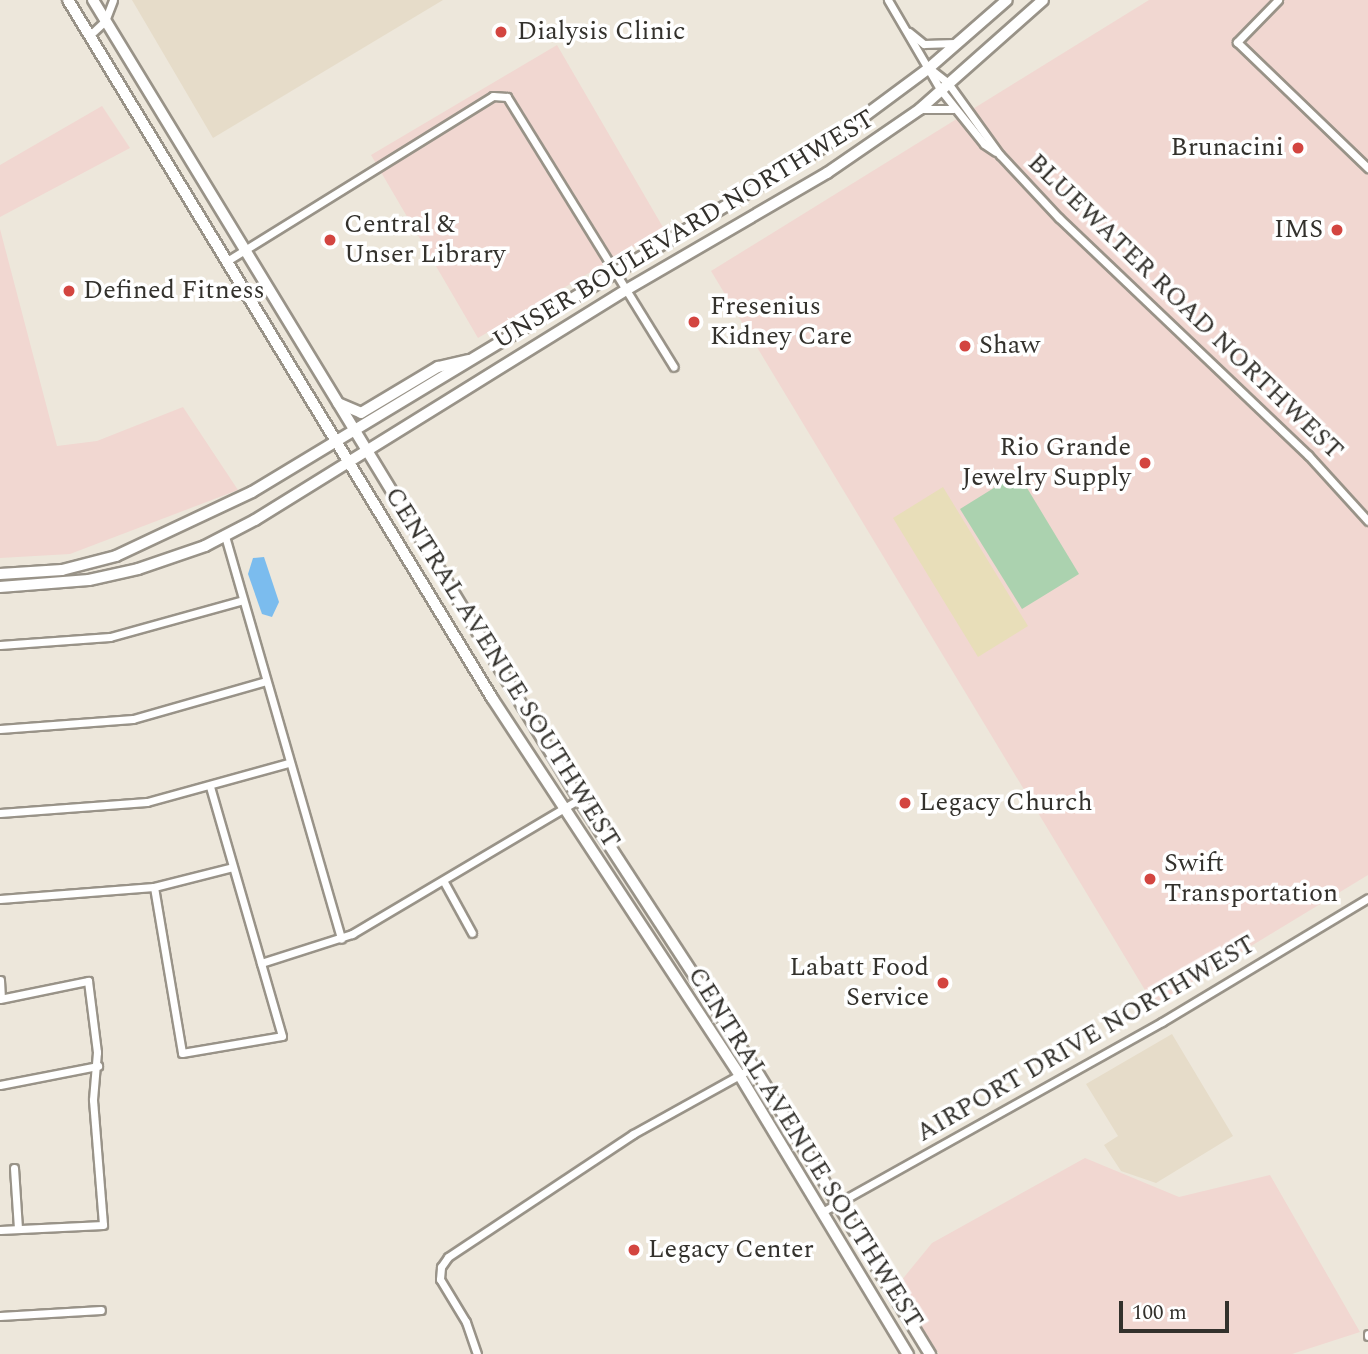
<!DOCTYPE html>
<html>
<head>
<meta charset="utf-8">
<style>
  body { margin:0 }
  #map { position:relative; width:1368px; height:1354px; overflow:hidden; background:#ede7db; font-family:Spectral,serif }
  div>[style] { position:absolute }
  .commercial>* { inset:0; background:#f1d7d1 }
  .built>* { inset:0; background:#e6dcc9 }
  .green>* { inset:0; background:#abd2af }
  .sand>* { inset:0; background:#e8deb9 }
  .water>* { inset:0; background:#7bbcee }
  .roads { filter:drop-shadow(2px 0 #999388) drop-shadow(-2px 0 #999388) drop-shadow(0 2px #999388) drop-shadow(0 -2px #999388) }
  .minor>* { height:7px; margin:-3.5px; padding:0 3.5px; transform-origin:3.5px; border-radius:3.5px; background:#fff }
  .major>* { height:10px; margin:-5px; padding:0 5px; transform-origin:5px; border-radius:5px; background:#fff }
  .dots>* { width:19px; height:19px; translate:-50% -50%; box-sizing:border-box; border:4px solid #fff; border-radius:50% }
  span { translate:-50% -50%; white-space:nowrap; text-align:center; line-height:1.15; -webkit-text-stroke:7px #fff; paint-order:stroke }
  .poi-label { font-size:26px; color:#33312c }
  .left { translate:0 -50%; text-align:left }
  .right { translate:-100% -50%; text-align:right }
  .street-label { font-size:26px; color:#33312c }
  .scale { position:absolute; left:1119px; top:1301px; width:110px; height:32px; box-sizing:border-box; border:4px solid #33312c; border-top:0; padding-left:9px; font-size:21px; line-height:24px; white-space:nowrap; color:#33312c; -webkit-text-stroke:5px #fff; paint-order:stroke }
</style>
</head>
<body>
<div id="map">
  <div class="commercial">
    <div style="clip-path:polygon(1149px 0,1368px 0,1368px 875px,1154px 1005px,711px 271px)"></div>
    <div style="clip-path:polygon(557px 45px,664px 229px,478px 338px,371px 155px)"></div>
    <div style="clip-path:polygon(102px 106px,130px 148px,0 217px,0 165px)"></div>
    <div style="clip-path:polygon(0 229px,57px 446px,97px 441px,183px 407px,238px 490px,70px 554px,0 558px)"></div>
    <div style="clip-path:polygon(1085px 1158px,1179px 1197px,1270px 1175px,1360px 1332px,1292px 1354px,939px 1354px,896px 1287px,932px 1243px)"></div>
  </div>
  <div class="built">
    <div style="clip-path:polygon(132px 0,443px 0,213px 138px)"></div>
    <div style="clip-path:polygon(1172px 1034px,1233px 1136px,1156px 1183px,1121px 1171px,1104px 1145px,1118px 1136px,1086px 1084px)"></div>
  </div>
  <div class="green">
    <div style="clip-path:polygon(1018px 473px,1079px 574px,1022px 609px,960px 509px)"></div>
  </div>
  <div class="sand">
    <div style="clip-path:polygon(943px 487px,1028px 626px,978px 657px,893px 518px)"></div>
  </div>
  <div class="water">
    <div style="clip-path:polygon(264px 557px,279px 602px,272px 617px,262px 614px,248px 574px,253px 558px)"></div>
  </div>
  <div class="roads">
    <div class="minor">
      <div style="left:888px;top:0;width:103px;rotate:59.7deg"></div>
      <div style="left:940px;top:89px;width:70px;rotate:51.3deg"></div>
      <div style="left:984px;top:144px;width:14px;rotate:34deg"></div>
      <div style="left:1278px;top:0;width:59px;rotate:134.3deg"></div>
      <div style="left:1237px;top:42px;width:182px;rotate:43.9deg"></div>
      <div style="left:909px;top:32px;width:19px;rotate:39deg"></div>
      <div style="left:924px;top:44px;width:31px;rotate:-2deg"></div>
      <div style="left:90px;top:35px;width:21px;rotate:-43deg"></div>
      <div style="left:105px;top:21px;width:22px;rotate:-69deg"></div>
      <div style="left:929px;top:68px;width:24px;rotate:38deg"></div>
      <div style="left:948px;top:83px;width:89px;rotate:54.2deg"></div>
      <div style="left:1000px;top:155px;width:86px;rotate:46.9deg"></div>
      <div style="left:1059px;top:218px;width:344px;rotate:43.6deg"></div>
      <div style="left:1308px;top:455px;width:89px;rotate:47.7deg"></div>
      <div style="left:920px;top:109px;width:33px"></div>
      <div style="left:227px;top:261px;width:313px;rotate:-31.8deg"></div>
      <div style="left:493px;top:96px;width:14px;rotate:4deg"></div>
      <div style="left:507px;top:97px;width:317px;rotate:58.3deg"></div>
      <div style="left:225px;top:536px;width:419px;rotate:73.9deg"></div>
      <div style="left:0;top:645px;width:110px;rotate:-4.2deg"></div>
      <div style="left:110px;top:637px;width:138px;rotate:-15.5deg"></div>
      <div style="left:0;top:729px;width:133px;rotate:-4.3deg"></div>
      <div style="left:133px;top:719px;width:138px;rotate:-15.9deg"></div>
      <div style="left:0;top:813px;width:147px;rotate:-4.3deg"></div>
      <div style="left:147px;top:802px;width:147px;rotate:-15.4deg"></div>
      <div style="left:444px;top:882px;width:58px;rotate:61.2deg"></div>
      <div style="left:154px;top:887px;width:168px;rotate:80.4deg"></div>
      <div style="left:182px;top:1053px;width:101px;rotate:-9.6deg"></div>
      <div style="left:282px;top:1036px;width:260px;rotate:-106.1deg"></div>
      <div style="left:0;top:899px;width:154px;rotate:-4.5deg"></div>
      <div style="left:154px;top:887px;width:81px;rotate:-14.2deg"></div>
      <div style="left:261px;top:963px;width:96px;rotate:-17.7deg"></div>
      <div style="left:352px;top:934px;width:264px;rotate:-30.7deg"></div>
      <div style="left:0;top:980px;width:18px;rotate:87deg"></div>
      <div style="left:0;top:999px;width:90px;rotate:-11.6deg"></div>
      <div style="left:88px;top:981px;width:72px;rotate:82.8deg"></div>
      <div style="left:97px;top:1052px;width:48px;rotate:94.8deg"></div>
      <div style="left:93px;top:1100px;width:125px;rotate:85.4deg"></div>
      <div style="left:103px;top:1225px;width:103px;rotate:177.2deg"></div>
      <div style="left:0;top:1085px;width:100px;rotate:-11deg"></div>
      <div style="left:14px;top:1168px;width:61px;rotate:86.2deg"></div>
      <div style="left:822px;top:1212px;width:389px;rotate:-29.2deg"></div>
      <div style="left:1162px;top:1022px;width:240px;rotate:-31deg"></div>
      <div style="left:0;top:1316px;width:101px;rotate:-3.4deg"></div>
      <div style="left:1368px;top:1334px;width:2px;rotate:90deg"></div>
      <div style="left:477px;top:1354px;width:34px;rotate:-109deg"></div>
      <div style="left:466px;top:1322px;width:50px;rotate:-121.2deg"></div>
      <div style="left:440px;top:1279px;width:12px;rotate:-85deg"></div>
      <div style="left:441px;top:1267px;width:12px;rotate:-55deg"></div>
      <div style="left:448px;top:1257px;width:222px;rotate:-33.6deg"></div>
      <div style="left:633px;top:1134px;width:138px;rotate:-29deg"></div>
    </div>
    <div class="major">
      <div style="left:68px;top:0;width:817px;rotate:58.72deg"></div>
      <div style="left:492px;top:698px;width:452px;rotate:56.7deg"></div>
      <div style="left:740px;top:1076px;width:325px;rotate:58.9deg"></div>
      <div style="left:93px;top:0;width:935px;rotate:58.69deg"></div>
      <div style="left:579px;top:799px;width:320px;rotate:56.9deg"></div>
      <div style="left:754px;top:1067px;width:337px;rotate:58.5deg"></div>
      <div style="left:338px;top:403px;width:25px;rotate:23deg"></div>
      <div style="left:361px;top:413px;width:90px;rotate:-30.9deg"></div>
      <div style="left:438px;top:367px;width:31px;rotate:-13deg"></div>
      <div style="left:0;top:574px;width:62px;rotate:-3.7deg"></div>
      <div style="left:62px;top:570px;width:56px;rotate:-14.5deg"></div>
      <div style="left:116px;top:556px;width:150px;rotate:-25.2deg"></div>
      <div style="left:252px;top:492px;width:664px;rotate:-31.13deg"></div>
      <div style="left:820px;top:149px;width:136px;rotate:-36.6deg"></div>
      <div style="left:929px;top:68px;width:103px;rotate:-41.1deg"></div>
      <div style="left:0;top:587px;width:89px;rotate:-4.5deg"></div>
      <div style="left:89px;top:580px;width:50px;rotate:-12.7deg"></div>
      <div style="left:138px;top:569px;width:71px;rotate:-18.9deg"></div>
      <div style="left:205px;top:546px;width:56px;rotate:-27.5deg"></div>
      <div style="left:255px;top:520px;width:437px;rotate:-31.8deg"></div>
      <div style="left:626px;top:290px;width:233px;rotate:-30.2deg"></div>
      <div style="left:827px;top:173px;width:113px;rotate:-34.5deg"></div>
      <div style="left:920px;top:109px;width:164px;rotate:-41.5deg"></div>
    </div>
  </div>
  <div class="dots">
    <div style="left:501px;top:32px;background:#d34540"></div>
    <div style="left:1298px;top:148px;background:#d34540"></div>
    <div style="left:1337px;top:230px;background:#d34540"></div>
    <div style="left:330px;top:240px;background:#d34540"></div>
    <div style="left:69px;top:291px;background:#d34540"></div>
    <div style="left:694px;top:322px;background:#d34540"></div>
    <div style="left:965px;top:346px;background:#d34540"></div>
    <div style="left:1145px;top:463px;background:#d34540"></div>
    <div style="left:905px;top:803px;background:#d34540"></div>
    <div style="left:1150px;top:879px;background:#d34540"></div>
    <div style="left:943px;top:983px;background:#d34540"></div>
    <div style="left:634px;top:1250px;background:#d34540"></div>
  </div>
  <div class="poi-label">
    <span class="left" style="left:517px;top:32px">Dialysis Clinic</span>
    <span class="right" style="left:1284px;top:148px">Brunacini</span>
    <span class="left" style="left:344px;top:240px">Central &amp;<br>Unser Library</span>
    <span class="right" style="left:1323px;top:230px">IMS</span>
    <span class="left" style="left:83px;top:291px">Defined Fitness</span>
    <span class="left" style="left:710px;top:322px">Fresenius<br>Kidney Care</span>
    <span class="left" style="left:979px;top:346px">Shaw</span>
    <span class="right" style="left:1131px;top:463px">Rio Grande<br>Jewelry Supply</span>
    <span class="left" style="left:919px;top:803px">Legacy Church</span>
    <span class="left" style="left:1164px;top:879px">Swift<br>Transportation</span>
    <span class="right" style="left:929px;top:983px">Labatt Food<br>Service</span>
    <span class="left" style="left:648px;top:1250px">Legacy Center</span>
  </div>
  <div class="street-label">
    <span style="left:684px;top:230px;rotate:-31deg">UNSER BOULEVARD NORTHWEST</span>
    <span style="left:1185px;top:307px;rotate:44deg">BLUEWATER ROAD NORTHWEST</span>
    <span style="left:502px;top:668px;rotate:58deg">CENTRAL AVENUE SOUTHWEST</span>
    <span style="left:1086px;top:1039px;rotate:-30deg">AIRPORT DRIVE NORTHWEST</span>
    <span style="left:805px;top:1148px;rotate:58deg">CENTRAL AVENUE SOUTHWEST</span>
  </div>
  <div class="scale">100 m</div>
</div>
</body>
</html>
